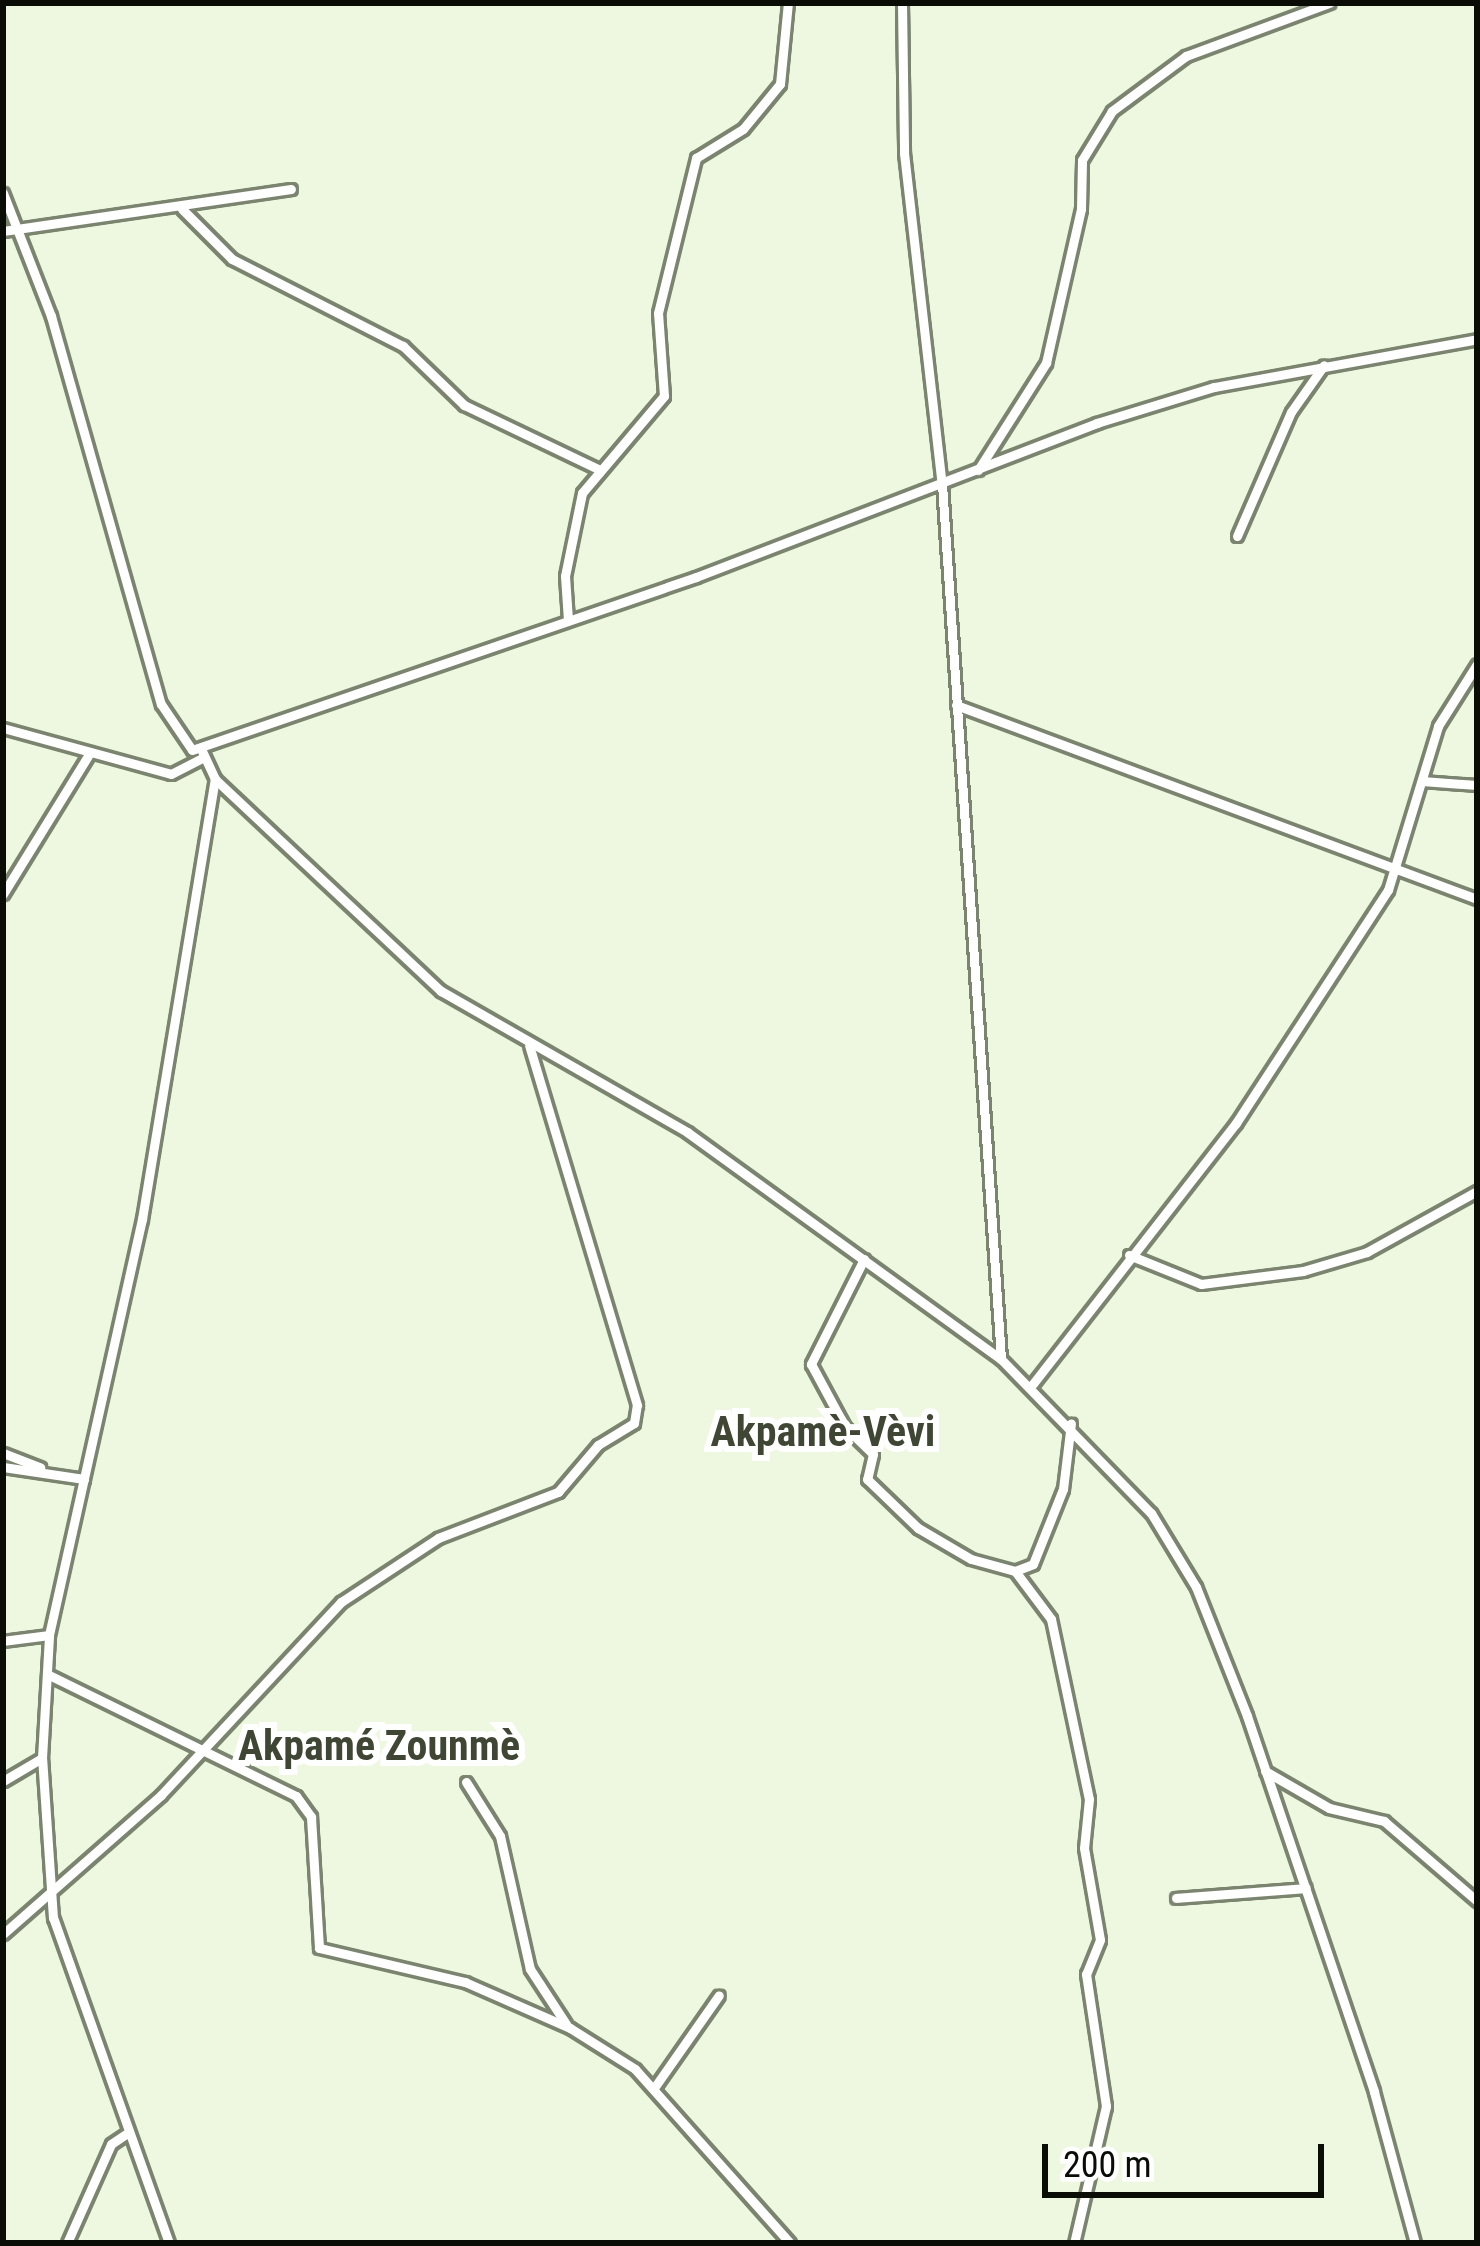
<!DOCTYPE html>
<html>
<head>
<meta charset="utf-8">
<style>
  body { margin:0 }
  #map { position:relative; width:1480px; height:2246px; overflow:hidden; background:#eef8e1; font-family:"Roboto Condensed",sans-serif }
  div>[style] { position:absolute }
  .roads { filter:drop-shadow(3px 0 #7b846f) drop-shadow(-3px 0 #7b846f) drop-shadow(0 3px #7b846f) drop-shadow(0 -3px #7b846f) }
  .minor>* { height:9px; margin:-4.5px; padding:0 4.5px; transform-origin:4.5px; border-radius:4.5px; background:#fff }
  span { translate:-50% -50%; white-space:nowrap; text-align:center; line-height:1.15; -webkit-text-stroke:12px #fff; paint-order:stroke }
  .quarter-label { font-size:42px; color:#3f4734; font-weight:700 }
  .frame { position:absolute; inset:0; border:6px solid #0a0d06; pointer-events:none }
  .scale { position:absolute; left:1042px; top:2144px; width:282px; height:54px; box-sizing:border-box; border:6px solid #0a0d06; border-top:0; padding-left:15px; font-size:36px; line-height:42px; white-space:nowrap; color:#0a0d06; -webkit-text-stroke:9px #fff; paint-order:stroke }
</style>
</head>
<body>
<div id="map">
  <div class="roads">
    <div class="minor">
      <div style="left:902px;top:3px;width:150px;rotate:89.2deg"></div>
      <div style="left:904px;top:153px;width:333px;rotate:83.5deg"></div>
      <div style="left:942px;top:484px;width:877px;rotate:86.14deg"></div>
      <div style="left:3px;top:193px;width:132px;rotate:68.7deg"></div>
      <div style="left:51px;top:316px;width:403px;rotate:74.2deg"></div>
      <div style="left:161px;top:704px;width:55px;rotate:56deg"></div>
      <div style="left:192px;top:750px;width:533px;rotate:-18.94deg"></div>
      <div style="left:696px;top:577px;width:430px;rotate:-21deg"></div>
      <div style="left:1097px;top:423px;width:122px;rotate:-17.1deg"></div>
      <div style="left:1214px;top:387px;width:267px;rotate:-10.3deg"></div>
      <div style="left:182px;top:209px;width:71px;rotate:45deg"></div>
      <div style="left:232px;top:259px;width:192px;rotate:27deg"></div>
      <div style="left:403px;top:346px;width:85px;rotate:44deg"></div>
      <div style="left:464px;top:405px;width:151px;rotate:25.5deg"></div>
      <div style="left:3px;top:231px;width:291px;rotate:-8.3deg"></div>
      <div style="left:978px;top:470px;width:127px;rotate:-57.6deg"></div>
      <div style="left:1046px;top:363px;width:158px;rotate:-77.2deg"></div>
      <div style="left:1081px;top:209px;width:49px;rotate:-88.8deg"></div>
      <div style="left:1082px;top:160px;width:57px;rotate:-58.5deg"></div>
      <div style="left:1112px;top:111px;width:92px;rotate:-36.6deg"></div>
      <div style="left:1186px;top:56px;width:153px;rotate:-20.3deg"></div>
      <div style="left:1237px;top:536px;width:135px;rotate:-66.5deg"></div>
      <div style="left:1291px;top:412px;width:57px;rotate:-54.9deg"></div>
      <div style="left:568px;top:620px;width:44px;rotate:-93.9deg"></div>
      <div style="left:565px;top:576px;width:85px;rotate:-78.4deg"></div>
      <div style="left:582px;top:493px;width:127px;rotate:-49.8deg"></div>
      <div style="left:664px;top:396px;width:83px;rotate:-94.1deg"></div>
      <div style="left:658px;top:313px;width:160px;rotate:-76.2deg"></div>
      <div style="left:696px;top:158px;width:55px;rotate:-31.7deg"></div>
      <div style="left:743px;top:129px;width:58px;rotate:-50.6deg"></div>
      <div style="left:780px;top:84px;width:81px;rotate:-84.4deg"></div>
      <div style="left:956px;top:705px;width:556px;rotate:20.42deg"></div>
      <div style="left:3px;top:728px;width:174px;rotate:15.3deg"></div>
      <div style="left:171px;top:774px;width:35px;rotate:-27deg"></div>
      <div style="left:202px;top:751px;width:31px;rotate:65deg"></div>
      <div style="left:215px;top:779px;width:310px;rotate:43.2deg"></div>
      <div style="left:441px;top:991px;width:284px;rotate:29.8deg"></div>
      <div style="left:687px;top:1132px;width:387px;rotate:35.9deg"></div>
      <div style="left:1001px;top:1359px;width:215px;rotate:45.8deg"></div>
      <div style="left:1151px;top:1513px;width:87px;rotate:58.7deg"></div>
      <div style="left:1196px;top:1587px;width:139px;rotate:68.4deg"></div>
      <div style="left:1247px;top:1716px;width:397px;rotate:71.3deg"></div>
      <div style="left:1374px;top:2092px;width:156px;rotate:74.8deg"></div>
      <div style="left:1422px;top:781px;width:55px;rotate:4.2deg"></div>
      <div style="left:3px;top:894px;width:162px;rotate:-58.4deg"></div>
      <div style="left:1129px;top:1255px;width:78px;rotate:21.9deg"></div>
      <div style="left:1201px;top:1284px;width:103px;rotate:-7.3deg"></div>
      <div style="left:1303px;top:1271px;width:67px;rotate:-16.5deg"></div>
      <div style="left:1367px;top:1252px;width:126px;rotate:-29deg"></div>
      <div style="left:864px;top:1259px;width:118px;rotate:116.8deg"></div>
      <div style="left:811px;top:1364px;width:72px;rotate:61.6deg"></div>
      <div style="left:845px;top:1427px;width:39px;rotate:44deg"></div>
      <div style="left:873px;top:1454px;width:26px;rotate:103deg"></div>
      <div style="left:867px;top:1479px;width:71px;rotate:43.9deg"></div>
      <div style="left:918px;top:1528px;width:61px;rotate:30.3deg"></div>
      <div style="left:971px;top:1559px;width:46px;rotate:15.3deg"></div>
      <div style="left:1015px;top:1571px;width:19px;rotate:-21deg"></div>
      <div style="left:1033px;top:1564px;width:81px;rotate:-68.2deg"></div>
      <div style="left:1063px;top:1489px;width:66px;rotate:-83.1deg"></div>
      <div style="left:1032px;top:1385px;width:332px;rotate:-52.1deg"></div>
      <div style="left:1236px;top:1123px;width:278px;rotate:-56.9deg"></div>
      <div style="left:1388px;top:890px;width:171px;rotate:-73deg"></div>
      <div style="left:1438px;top:726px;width:73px;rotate:-57.8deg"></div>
      <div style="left:3px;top:1453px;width:40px;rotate:21deg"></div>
      <div style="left:3px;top:1467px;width:82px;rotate:8.4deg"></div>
      <div style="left:1015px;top:1571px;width:60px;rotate:53.1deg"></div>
      <div style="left:1051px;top:1619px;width:184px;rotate:78.1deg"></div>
      <div style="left:1089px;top:1799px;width:49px;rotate:95.8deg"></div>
      <div style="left:1084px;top:1848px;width:93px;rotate:80.1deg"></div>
      <div style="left:1100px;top:1940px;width:37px;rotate:112deg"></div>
      <div style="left:1086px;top:1974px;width:134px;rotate:81.4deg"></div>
      <div style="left:1106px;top:2106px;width:141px;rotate:103.1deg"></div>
      <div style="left:3px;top:1641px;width:46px;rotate:-7.4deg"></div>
      <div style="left:49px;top:1675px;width:275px;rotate:26.1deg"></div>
      <div style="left:296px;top:1796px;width:26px;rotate:54deg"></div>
      <div style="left:311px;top:1817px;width:131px;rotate:86.5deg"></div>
      <div style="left:319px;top:1948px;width:150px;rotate:13.1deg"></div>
      <div style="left:465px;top:1982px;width:115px;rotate:23.7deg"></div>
      <div style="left:570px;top:2028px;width:77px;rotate:32.2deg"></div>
      <div style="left:635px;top:2069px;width:233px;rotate:48.3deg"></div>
      <div style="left:1265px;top:1771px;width:74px;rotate:30deg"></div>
      <div style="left:1329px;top:1808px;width:57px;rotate:13.3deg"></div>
      <div style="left:1384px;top:1821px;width:123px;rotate:40.7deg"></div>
      <div style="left:3px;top:1781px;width:45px;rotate:-30.5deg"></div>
      <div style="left:466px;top:1782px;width:64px;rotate:57.8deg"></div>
      <div style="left:500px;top:1836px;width:136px;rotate:77.3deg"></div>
      <div style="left:530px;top:1969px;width:66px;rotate:56.8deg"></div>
      <div style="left:1176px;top:1898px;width:130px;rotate:-4.4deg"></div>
      <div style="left:3px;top:1934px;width:210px;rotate:-41.3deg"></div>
      <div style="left:161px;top:1795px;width:264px;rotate:-47deg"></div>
      <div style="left:341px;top:1602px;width:116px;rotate:-33.4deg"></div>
      <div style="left:438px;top:1538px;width:129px;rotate:-21deg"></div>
      <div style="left:558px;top:1492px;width:62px;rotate:-49.6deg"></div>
      <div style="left:598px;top:1445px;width:42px;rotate:-31.4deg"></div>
      <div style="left:634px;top:1423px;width:18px;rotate:-81deg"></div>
      <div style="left:637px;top:1405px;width:375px;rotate:-106.7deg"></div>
      <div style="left:654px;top:2088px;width:113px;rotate:-55deg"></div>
      <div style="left:67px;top:2243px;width:108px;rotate:-66deg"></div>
      <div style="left:111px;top:2144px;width:18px;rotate:-34deg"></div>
      <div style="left:169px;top:2243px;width:345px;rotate:-109.6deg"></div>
      <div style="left:53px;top:1918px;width:160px;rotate:-93.9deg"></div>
      <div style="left:42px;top:1758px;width:123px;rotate:-86.7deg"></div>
      <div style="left:49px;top:1635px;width:426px;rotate:-77.4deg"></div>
      <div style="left:142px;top:1219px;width:446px;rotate:-80.6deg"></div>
    </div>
  </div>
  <div class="quarter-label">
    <span style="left:823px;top:1432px">Akpamè-Vèvi</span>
    <span style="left:379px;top:1746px">Akpamé Zounmè</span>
  </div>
  <div class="frame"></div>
  <div class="scale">200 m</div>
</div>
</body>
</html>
